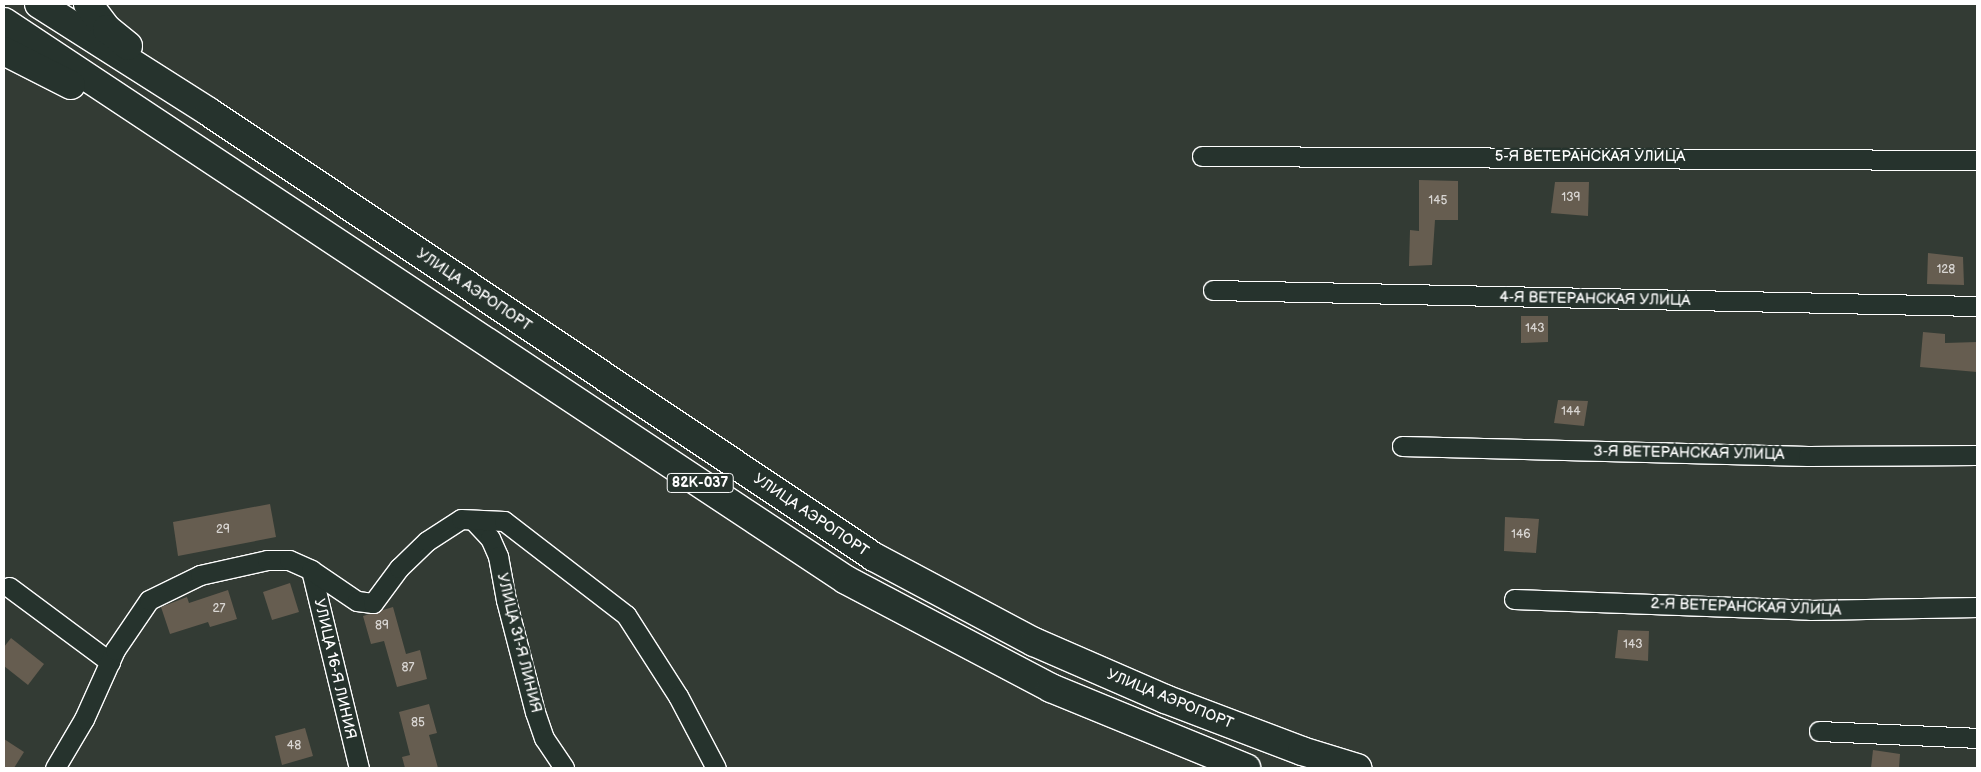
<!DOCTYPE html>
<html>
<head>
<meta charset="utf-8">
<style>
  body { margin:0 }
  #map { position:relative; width:1981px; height:772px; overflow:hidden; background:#333b34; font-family:"Balsamiq Sans",sans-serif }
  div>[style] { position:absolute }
  .building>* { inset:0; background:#665d50 }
  .roads { filter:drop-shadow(1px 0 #fff) drop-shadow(-1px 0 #fff) drop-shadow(0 1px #fff) drop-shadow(0 -1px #fff) }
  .street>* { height:19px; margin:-9.5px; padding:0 9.5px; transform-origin:9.5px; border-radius:9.5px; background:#26332d }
  .primary>* { height:28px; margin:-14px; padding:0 14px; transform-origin:14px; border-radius:14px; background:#26332d }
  span { translate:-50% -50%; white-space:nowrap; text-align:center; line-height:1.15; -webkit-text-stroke:5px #26332d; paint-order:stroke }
  .number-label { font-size:12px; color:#d9d6d3 }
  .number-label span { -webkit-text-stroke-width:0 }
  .shield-label span { padding:1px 4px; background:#26332d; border:1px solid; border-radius:4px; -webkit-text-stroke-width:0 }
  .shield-label { font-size:14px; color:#fff; font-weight:700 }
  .street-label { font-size:15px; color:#fff }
  .frame { position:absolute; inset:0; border:5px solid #fff; pointer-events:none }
</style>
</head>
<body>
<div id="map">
  <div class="building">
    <div style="clip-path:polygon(1419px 180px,1458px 181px,1458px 220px,1435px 220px,1432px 265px,1409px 266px,1410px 230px,1419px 231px)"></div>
    <div style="clip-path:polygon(1555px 182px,1589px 182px,1588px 216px,1551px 213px)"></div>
    <div style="clip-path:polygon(1928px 253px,1963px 257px,1964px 285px,1927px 284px)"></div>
    <div style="clip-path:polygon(1521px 316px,1548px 316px,1548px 342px,1521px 343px)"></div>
    <div style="clip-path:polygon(1923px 332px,1945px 334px,1945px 343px,1977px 342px,1977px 372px,1920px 367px)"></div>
    <div style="clip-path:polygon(1558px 400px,1588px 401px,1584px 426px,1554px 423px)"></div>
    <div style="clip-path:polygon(270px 504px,276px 537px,178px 556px,173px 522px)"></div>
    <div style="clip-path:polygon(1505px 517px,1539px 519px,1536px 553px,1504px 551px)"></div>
    <div style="clip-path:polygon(290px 583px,299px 612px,272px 620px,263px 592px)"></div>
    <div style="clip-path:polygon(228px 590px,237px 619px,210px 627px,208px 622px,170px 634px,161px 607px,187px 597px,189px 603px)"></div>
    <div style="clip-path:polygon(393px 607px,406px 654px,420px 650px,427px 679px,397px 687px,384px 641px,371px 644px,363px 616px)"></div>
    <div style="clip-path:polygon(1618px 630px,1649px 631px,1648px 661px,1615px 658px)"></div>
    <div style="clip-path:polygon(11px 638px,44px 664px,28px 685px,4px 666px,4px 647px)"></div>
    <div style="clip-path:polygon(429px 704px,437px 733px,429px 735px,438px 768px,405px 768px,402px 757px,410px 755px,399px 712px)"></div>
    <div style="clip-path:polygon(305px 728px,313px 756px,282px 765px,275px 736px)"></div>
    <div style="clip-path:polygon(4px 739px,24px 752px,14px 768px,4px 768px)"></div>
    <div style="clip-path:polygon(1873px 750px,1900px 754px,1899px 768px,1871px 768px)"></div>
  </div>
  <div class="roads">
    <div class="street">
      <div style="left:1202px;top:156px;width:775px;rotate:0.3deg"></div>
      <div style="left:1213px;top:290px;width:764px;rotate:1.2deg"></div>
      <div style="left:1402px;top:446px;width:406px;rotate:1.4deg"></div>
      <div style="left:1808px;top:456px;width:169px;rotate:-0.3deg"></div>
      <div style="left:473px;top:520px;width:25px;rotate:47deg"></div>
      <div style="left:490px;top:538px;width:20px;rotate:66deg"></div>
      <div style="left:498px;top:556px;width:45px;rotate:79.7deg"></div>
      <div style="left:506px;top:600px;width:116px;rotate:75.5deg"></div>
      <div style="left:535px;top:712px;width:28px;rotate:71deg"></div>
      <div style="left:544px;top:738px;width:36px;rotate:56deg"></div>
      <div style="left:311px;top:570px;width:204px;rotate:76.4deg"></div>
      <div style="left:9px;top:587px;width:126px;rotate:36.6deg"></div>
      <div style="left:1514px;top:599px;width:296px;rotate:2.1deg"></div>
      <div style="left:1810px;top:610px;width:167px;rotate:-1deg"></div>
      <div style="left:1819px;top:731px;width:158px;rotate:2.5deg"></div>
      <div style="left:55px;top:768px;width:57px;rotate:-59.4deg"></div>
      <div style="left:84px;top:719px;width:76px;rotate:-65.8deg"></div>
      <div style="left:115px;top:650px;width:60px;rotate:-55.8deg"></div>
      <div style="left:149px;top:600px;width:57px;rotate:-26.1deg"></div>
      <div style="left:200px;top:575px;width:69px;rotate:-12.6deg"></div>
      <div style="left:267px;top:560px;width:22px"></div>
      <div style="left:289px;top:560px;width:24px;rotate:24deg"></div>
      <div style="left:311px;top:570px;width:55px;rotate:34deg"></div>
      <div style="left:357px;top:601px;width:16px;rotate:7deg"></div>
      <div style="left:373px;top:603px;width:44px;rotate:-53.4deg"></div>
      <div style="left:399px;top:568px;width:39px;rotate:-44deg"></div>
      <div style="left:427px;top:541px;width:40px;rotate:-32.9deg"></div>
      <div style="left:461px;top:519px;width:43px;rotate:2.7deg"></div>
      <div style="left:504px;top:521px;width:154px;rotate:37.6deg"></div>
      <div style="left:626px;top:615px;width:96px;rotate:57.3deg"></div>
      <div style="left:678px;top:696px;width:81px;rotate:62.2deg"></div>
    </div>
    <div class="primary">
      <div style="left:39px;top:4px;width:201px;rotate:32.4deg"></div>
      <div style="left:209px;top:112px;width:800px;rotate:33.79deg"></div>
      <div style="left:874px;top:557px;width:181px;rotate:28deg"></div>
      <div style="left:1034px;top:642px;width:143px;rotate:23.5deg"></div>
      <div style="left:1165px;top:699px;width:147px;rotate:20.8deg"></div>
      <div style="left:1302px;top:751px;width:58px;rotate:17.2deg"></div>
      <div style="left:88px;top:4px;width:31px;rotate:53deg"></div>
      <div style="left:107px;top:29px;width:27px;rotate:39deg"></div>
      <div style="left:4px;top:22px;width:1010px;rotate:33.53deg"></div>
      <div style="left:846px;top:580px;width:232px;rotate:27.8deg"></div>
      <div style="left:1051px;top:688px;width:211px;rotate:22.3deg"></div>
      <div style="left:4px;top:51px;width:75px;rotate:26.9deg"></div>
    </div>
  </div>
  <div class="number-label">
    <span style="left:1571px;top:198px">139</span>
    <span style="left:1438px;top:201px">145</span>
    <span style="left:1946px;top:270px">128</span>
    <span style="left:1535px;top:329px">143</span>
    <span style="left:1571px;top:412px">144</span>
    <span style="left:223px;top:530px">29</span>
    <span style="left:1521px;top:535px">146</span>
    <span style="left:219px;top:609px">27</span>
    <span style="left:382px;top:626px">89</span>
    <span style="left:1633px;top:645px">143</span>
    <span style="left:408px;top:668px">87</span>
    <span style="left:418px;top:723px">85</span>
    <span style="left:294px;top:746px">48</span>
  </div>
  <div class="shield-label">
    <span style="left:700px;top:483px">82К-037</span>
  </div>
  <div class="street-label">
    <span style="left:1590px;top:157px">5-Я ВЕТЕРАНСКАЯ УЛИЦА</span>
    <span style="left:474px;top:290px;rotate:34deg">УЛИЦА АЭРОПОРТ</span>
    <span style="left:1595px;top:299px;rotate:1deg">4-Я ВЕТЕРАНСКАЯ УЛИЦА</span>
    <span style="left:1689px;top:453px;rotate:1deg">3-Я ВЕТЕРАНСКАЯ УЛИЦА</span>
    <span style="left:811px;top:515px;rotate:34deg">УЛИЦА АЭРОПОРТ</span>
    <span style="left:1746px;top:607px;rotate:2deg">2-Я ВЕТЕРАНСКАЯ УЛИЦА</span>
    <span style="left:519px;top:643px;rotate:76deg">УЛИЦА 31-Я ЛИНИЯ</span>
    <span style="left:335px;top:669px;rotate:77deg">УЛИЦА 16-Я ЛИНИЯ</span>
    <span style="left:1170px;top:699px;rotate:22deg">УЛИЦА АЭРОПОРТ</span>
  </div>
  <div class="frame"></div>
</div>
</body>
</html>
